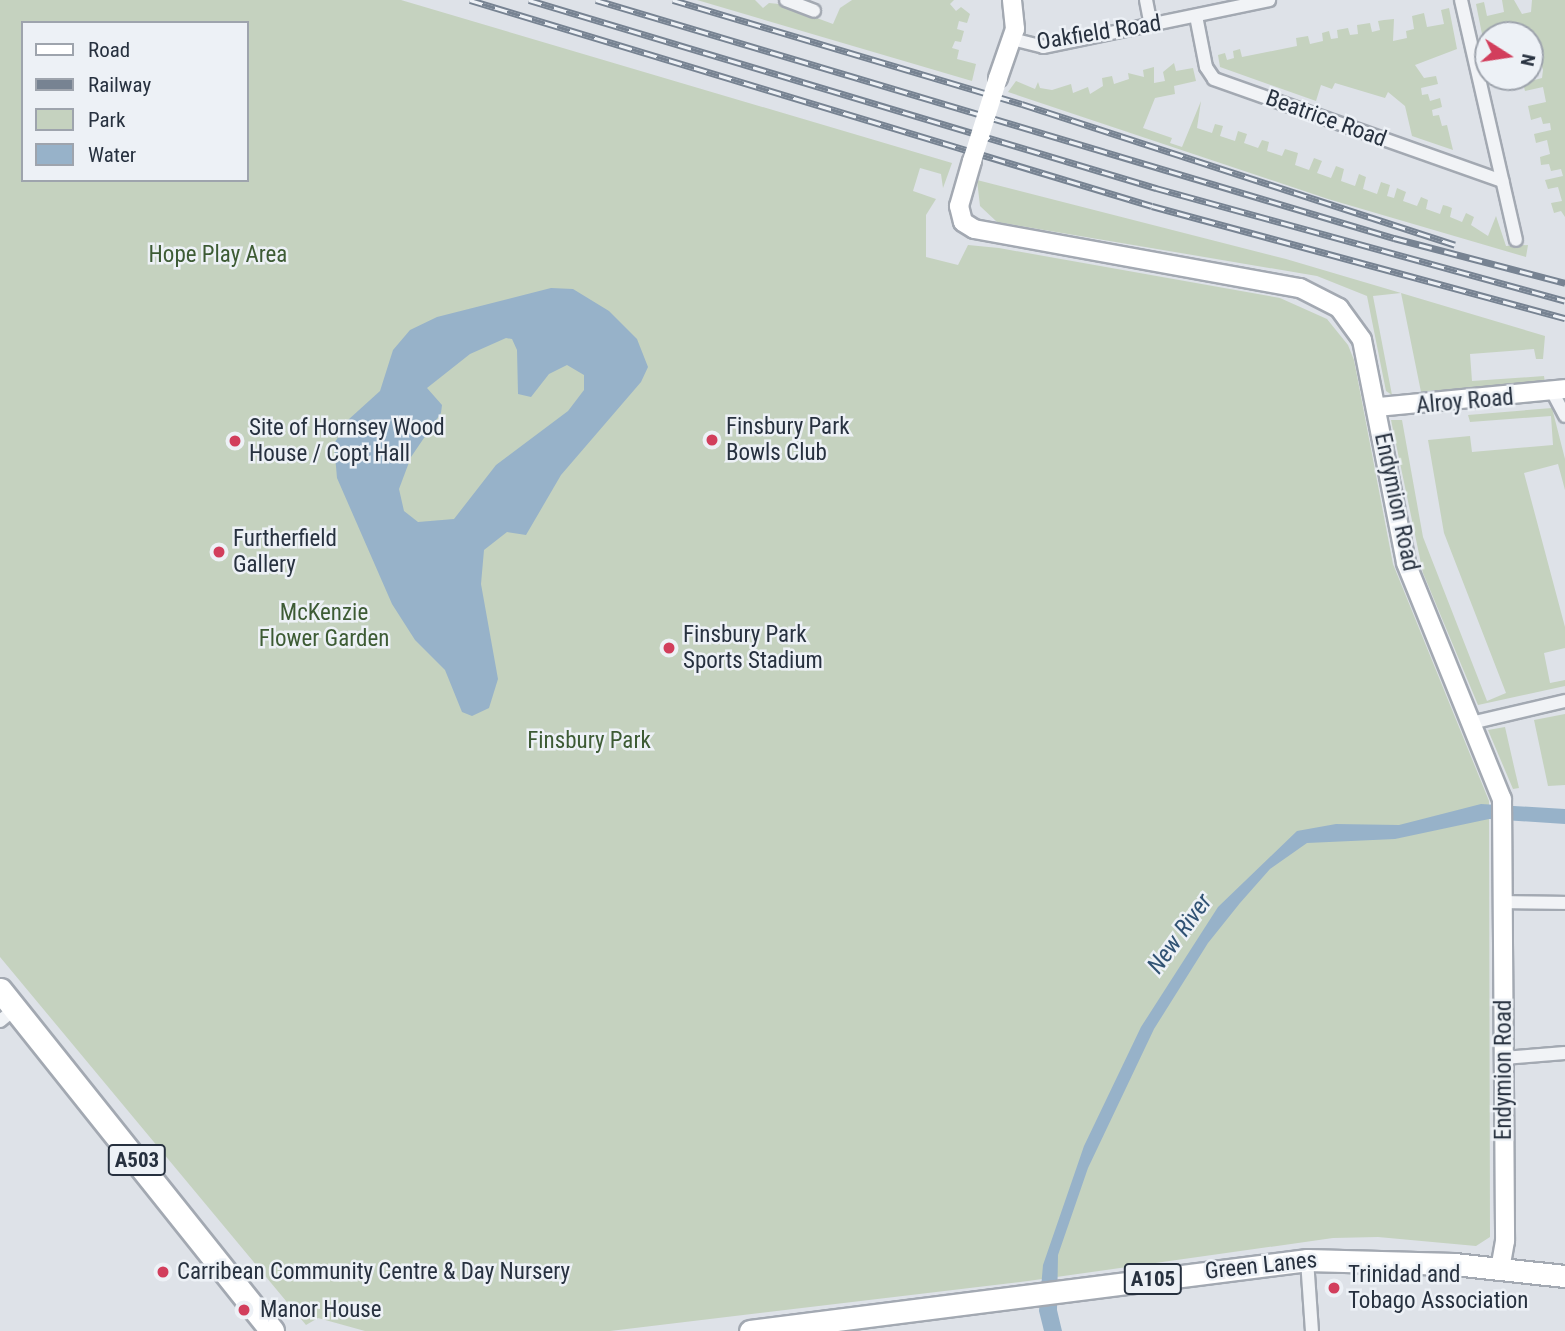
<!DOCTYPE html>
<html>
<head>
<meta charset="utf-8">
<style>
  body { margin:0 }
  #map { position:relative; width:1565px; height:1331px; overflow:hidden; background:#dee2e8; font-family:"Roboto Condensed",sans-serif }
  div>[style] { position:absolute }
  .green>* { inset:0; background:#c5d2bf }
  .water>* { inset:0; background:#97b2c9 }
  .roads { filter:drop-shadow(2px 0 #a3a9b2) drop-shadow(-2px 0 #a3a9b2) drop-shadow(0 2px #a3a9b2) drop-shadow(0 -2px #a3a9b2) }
  .street>* { height:12px; margin:-6px; padding:0 6px; transform-origin:6px; border-radius:6px; background:#f1f3f6 }
  .secondary>* { height:18px; margin:-9px; padding:0 9px; transform-origin:9px; border-radius:9px; background:#fff }
  .primary>* { height:21px; margin:-10.5px; padding:0 10.5px; transform-origin:10.5px; border-radius:10.5px; background:#fff }
  .highway>* { height:23px; margin:-11.5px; padding:0 11.5px; transform-origin:11.5px; border-radius:11.5px; background:#fff }
  .rail>* { height:7px; margin-top:-3.5px; transform-origin:0; background:repeating-linear-gradient(90deg,#edf1f6 0 13px,#778392 0 26px); box-sizing:border-box; border-block:2px solid #778392 }
  .secondary-bridge>* { height:18px; margin:-9px; padding:0 9px; transform-origin:9px; border-radius:9px; background:#fff }
  .dots>* { width:19px; height:19px; translate:-50% -50%; box-sizing:border-box; border:4px solid #edf1f6; border-radius:50% }
  span { translate:-50% -50%; white-space:nowrap; text-align:center; line-height:1.15; -webkit-text-stroke:5px #edf1f6; paint-order:stroke }
  .shield-label span { padding:2px 5px; background:#edf1f6; border:2px solid; border-radius:5px; -webkit-text-stroke-width:0 }
  .shield-label { font-size:21px; color:#27313f; font-weight:700 }
  .street-label { font-size:23px; color:#27313f }
  .park-label { font-size:23px; color:#3d5b34 }
  .poi-label { font-size:23px; color:#27313f }
  .left { translate:0 -50%; text-align:left }
  .water-label { font-size:24px; color:#305274; font-style:italic }
  .legend { position:absolute; left:21px; top:21px; width:228px; height:161px; box-sizing:border-box; background:#edf1f6; border:2px solid #9ea4ad; margin:0; padding:9px 12px; list-style:none; font-size:21px; color:#27313f }
  .legend li { display:flex; align-items:center; gap:14px; height:35px }
  .legend b { width:35px; border:2px solid #9ea4ad }
  .north { position:absolute; left:1474px; top:21px; width:70px; height:70px; box-sizing:border-box; background:#edf1f6; border:2px solid #9ea4ad; border-radius:50%; rotate:102deg; font-size:19px; font-weight:700; line-height:28px; text-align:center; color:#27313f }
  .north::after { content:''; display:block; margin:auto; width:24px; height:32px; background:#d23e5c; clip-path:polygon(50% 0,100% 100%,50% 72%,0 100%) }
</style>
</head>
<body>
<div id="map">
  <div class="green">
    <div style="clip-path:polygon(evenodd,0 0,401px 0,952px 163px,943px 188px,941px 174px,920px 168px,913px 191px,936px 199px,926px 215px,926px 257px,958px 265px,968px 245px,999px 248px,1280px 298px,1327px 319px,1348px 345px,1354px 360px,1393px 564px,1489px 801px,1490px 1237px,1476px 1246px,1378px 1237px,1333px 1238px,1028px 1281px,610px 1331px,365px 1331px,318px 1318px,306px 1325px,0 957px,0 0,23px 23px,247px 23px,247px 180px,23px 180px,23px 23px)"></div>
    <div style="clip-path:polygon(697px 0,755px 0,763px 8px,769px 3px,779px 4px,833px 24px,840px 8px,852px 0,954px 0,950px 4px,956px 11px,961px 7px,970px 14px,967px 23px,959px 21px,957px 29px,964px 31px,961px 42px,955px 41px,952px 48px,959px 50px,957px 59px,976px 64px,972px 81px)"></div>
    <div style="clip-path:polygon(1502px 0,1514px 0,1522px 14px,1531px 12px,1532px 0,1565px 0,1565px 217px,1561px 211px,1554px 213px,1551px 203px,1562px 201px,1558px 187px,1548px 189px,1545px 180px,1563px 176px,1561px 169px,1551px 171px,1549px 164px,1541px 165px,1540px 157px,1550px 154px,1547px 140px,1536px 143px,1534px 134px,1551px 130px,1550px 123px,1543px 124px,1541px 117px,1531px 120px,1528px 106px,1546px 102px,1543px 87px,1525px 91px,1523px 83px,1542px 78px,1543px 70px,1541px 63px,1530px 65px,1534px 54px,1530px 35px,1488px 35px,1484px 44px,1476px 4px,1484px 2px,1487px 16px,1504px 12px)"></div>
    <div style="clip-path:polygon(1449px 8px,1457px 49px,1415px 65px,1424px 78px,1436px 76px,1438px 84px,1421px 88px,1422px 95px,1428px 94px,1430px 101px,1440px 98px,1442px 107px,1432px 110px,1433px 116px,1439px 115px,1442px 126px,1447px 125px,1453px 150px,1412px 136px,1405px 106px,1388px 92px,1385px 98px,1335px 83px,1332px 89px,1321px 85px,1316px 101px,1220px 67px,1218px 55px,1225px 53px,1227px 60px,1234px 58px,1233px 51px,1240px 49px,1242px 57px,1297px 46px,1296px 38px,1308px 36px,1310px 44px,1323px 41px,1322px 33px,1329px 31px,1331px 39px,1338px 38px,1337px 30px,1348px 28px,1350px 35px,1358px 34px,1357px 25px,1370px 23px,1372px 32px,1380px 30px,1378px 21px,1384px 20px,1394px 19px,1393px 41px,1407px 38px,1406px 31px,1414px 29px,1412px 16px,1424px 13px,1427px 27px,1444px 24px,1441px 10px)"></div>
    <div style="clip-path:polygon(1174px 63px,1176px 71px,1193px 68px,1196px 81px,1174px 86px,1175px 94px,1155px 98px,1143px 128px,1172px 138px,1170px 143px,1182px 147px,1201px 101px,1197px 128px,1212px 133px,1215px 124px,1223px 126px,1220px 136px,1235px 141px,1238px 131px,1247px 134px,1244px 143px,1258px 148px,1262px 140px,1269px 142px,1267px 151px,1282px 156px,1285px 149px,1298px 153px,1295px 165px,1309px 170px,1314px 158px,1322px 161px,1317px 173px,1331px 178px,1336px 166px,1344px 169px,1341px 181px,1355px 186px,1359px 174px,1366px 177px,1363px 189px,1377px 194px,1381px 182px,1390px 185px,1387px 196px,1394px 198px,1397px 188px,1406px 192px,1403px 201px,1417px 206px,1421px 197px,1428px 200px,1426px 209px,1440px 214px,1443px 205px,1447px 206px,1452px 208px,1450px 217px,1462px 222px,1466px 213px,1474px 217px,1471px 225px,1488px 236px,1496px 216px,1506px 246px,1528px 245px,1526px 257px,1328px 199px,1008px 92px,1016px 81px,1035px 89px,1038px 82px,1040px 88px,1052px 90px,1071px 84px,1073px 93px,1088px 87px,1090px 94px,1103px 86px,1102px 78px,1112px 76px,1114px 84px,1129px 79px,1128px 73px,1144px 77px,1143px 70px,1154px 67px,1154px 83px,1165px 81px,1163px 72px)"></div>
    <div style="clip-path:polygon(977px 180px,1286px 259px,1401px 293px,1545px 336px,1543px 359px,1536px 359px,1534px 349px,1470px 354px,1472px 381px,1544px 376px,1545px 383px,1421px 392px,1401px 293px,1373px 296px,1392px 395px,1386px 391px,1367px 296px,1317px 276px,997px 222px,980px 206px)"></div>
    <div style="clip-path:polygon(1552px 408px,1565px 459px,1565px 490px,1558px 464px,1524px 473px,1565px 627px,1565px 648px,1544px 653px,1550px 683px,1565px 680px,1565px 686px,1478px 705px,1423px 573px,1391px 420px,1402px 420px,1423px 537px,1487px 701px,1506px 693px,1444px 533px,1428px 440px,1470px 436px,1472px 452px,1553px 445px,1551px 416px,1470px 422px,1468px 415px)"></div>
    <div style="clip-path:polygon(1565px 714px,1565px 785px,1548px 786px,1534px 720px)"></div>
    <div style="clip-path:polygon(1505px 727px,1515px 771px,1519px 788px,1513px 789px,1488px 730px)"></div>
  </div>
  <div class="water">
    <div style="clip-path:polygon(evenodd,551px 288px,573px 289px,609px 311px,637px 339px,648px 367px,641px 382px,561px 475px,526px 535px,507px 532px,484px 550px,481px 584px,498px 679px,489px 708px,472px 716px,462px 712px,445px 670px,415px 640px,392px 604px,337px 478px,334px 444px,348px 420px,380px 391px,393px 350px,410px 330px,437px 317px,551px 288px,506px 338px,512px 339px,517px 350px,518px 394px,531px 397px,549px 374px,567px 365px,584px 375px,584px 390px,568px 411px,496px 465px,454px 519px,418px 522px,404px 511px,399px 489px,411px 457px,441px 413px,442px 405px,427px 388px,470px 354px,506px 338px)"></div>
    <div style="clip-path:polygon(1481px 804px,1565px 809px,1565px 824px,1489px 819px,1395px 839px,1307px 843px,1270px 869px,1240px 903px,1208px 943px,1154px 1029px,1088px 1168px,1058px 1255px,1057px 1310px,1062px 1331px,1044px 1331px,1039px 1311px,1043px 1265px,1084px 1146px,1141px 1027px,1218px 907px,1297px 831px,1336px 824px,1399px 825px)"></div>
  </div>
  <div class="roads">
    <div class="street">
      <div style="left:786px;top:0;width:30px;rotate:21deg"></div>
      <div style="left:1146px;top:0;width:25px;rotate:79deg"></div>
      <div style="left:1461px;top:0;width:246px;rotate:77.1deg"></div>
      <div style="left:1196px;top:16px;width:52px;rotate:78.9deg"></div>
      <div style="left:1206px;top:67px;width:14px;rotate:56deg"></div>
      <div style="left:1214px;top:79px;width:306px;rotate:19.5deg"></div>
      <div style="left:1012px;top:39px;width:32px;rotate:14deg"></div>
      <div style="left:1043px;top:47px;width:231px;rotate:-11.7deg"></div>
      <div style="left:1553px;top:393px;width:26px;rotate:62deg"></div>
      <div style="left:1471px;top:723px;width:97px;rotate:-13.2deg"></div>
      <div style="left:1503px;top:902px;width:62px;rotate:0.9deg"></div>
      <div style="left:0;top:1021px;width:19px;rotate:-39deg"></div>
      <div style="left:1504px;top:1058px;width:61px;rotate:-4.7deg"></div>
      <div style="left:1307px;top:1260px;width:71px;rotate:86deg"></div>
    </div>
    <div class="secondary">
      <div style="left:998px;top:78px;width:52px;rotate:-70.9deg"></div>
      <div style="left:1015px;top:29px;width:29px;rotate:-96deg"></div>
      <div style="left:972px;top:161px;width:47px;rotate:106.1deg"></div>
      <div style="left:959px;top:206px;width:16px;rotate:76deg"></div>
      <div style="left:963px;top:222px;width:13px;rotate:32deg"></div>
      <div style="left:974px;top:229px;width:331px;rotate:10.3deg"></div>
      <div style="left:1300px;top:288px;width:44px;rotate:27.1deg"></div>
      <div style="left:1339px;top:308px;width:39px;rotate:54deg"></div>
      <div style="left:1362px;top:340px;width:227px;rotate:78.8deg"></div>
      <div style="left:1406px;top:563px;width:255px;rotate:67.9deg"></div>
      <div style="left:1502px;top:799px;width:442px;rotate:89.6deg"></div>
      <div style="left:1505px;top:1241px;width:28px;rotate:100deg"></div>
      <div style="left:1378px;top:407px;width:188px;rotate:-5.5deg"></div>
    </div>
    <div class="primary">
      <div style="left:750px;top:1331px;width:562px;rotate:-7.26deg"></div>
      <div style="left:1307px;top:1260px;width:147px;rotate:1.6deg"></div>
      <div style="left:1454px;top:1264px;width:112px;rotate:6.2deg"></div>
    </div>
    <div class="highway">
      <div style="left:0;top:990px;width:436px;rotate:51.4deg"></div>
    </div>
  </div>
  <div class="rail">
    <div style="left:470px;top:0;width:712px;rotate:16.81deg"></div>
    <div style="left:1152px;top:206px;width:428px;rotate:15.2deg"></div>
    <div style="left:529px;top:0;width:655px;rotate:16.69deg"></div>
    <div style="left:1156px;top:188px;width:424px;rotate:15.4deg"></div>
    <div style="left:596px;top:0;width:833px;rotate:16.61deg"></div>
    <div style="left:1394px;top:238px;width:177px;rotate:14.7deg"></div>
    <div style="left:673px;top:0;width:364px;rotate:16.6deg"></div>
    <div style="left:1022px;top:104px;width:455px;rotate:18deg"></div>
  </div>
  <div class="secondary-bridge">
    <div style="left:972px;top:161px;width:87px;rotate:-72.6deg"></div>
  </div>
  <div class="dots">
    <div style="left:712px;top:440px;background:#d23e5c"></div>
    <div style="left:235px;top:441px;background:#d23e5c"></div>
    <div style="left:219px;top:552px;background:#d23e5c"></div>
    <div style="left:669px;top:648px;background:#d23e5c"></div>
    <div style="left:163px;top:1272px;background:#d23e5c"></div>
    <div style="left:1334px;top:1288px;background:#d23e5c"></div>
    <div style="left:244px;top:1310px;background:#d23e5c"></div>
  </div>
  <div class="shield-label">
    <span style="left:137px;top:1160px">A503</span>
    <span style="left:1153px;top:1279px">A105</span>
  </div>
  <div class="street-label">
    <span style="left:1099px;top:33px;rotate:-9deg">Oakfield Road</span>
    <span style="left:1326px;top:119px;rotate:20deg">Beatrice Road</span>
    <span style="left:1465px;top:402px;rotate:-5deg">Alroy Road</span>
    <span style="left:1396px;top:502px;rotate:78deg">Endymion Road</span>
    <span style="left:1504px;top:1070px;rotate:-90deg">Endymion Road</span>
    <span style="left:1261px;top:1266px;rotate:-6deg">Green Lanes</span>
  </div>
  <div class="park-label">
    <span style="left:218px;top:255px">Hope Play Area</span>
    <span style="left:324px;top:626px">McKenzie<br>Flower Garden</span>
    <span style="left:589px;top:741px">Finsbury Park</span>
  </div>
  <div class="poi-label">
    <span class="left" style="left:726px;top:440px">Finsbury Park<br>Bowls Club</span>
    <span class="left" style="left:249px;top:441px">Site of Hornsey Wood<br>House / Copt Hall</span>
    <span class="left" style="left:233px;top:552px">Furtherfield<br>Gallery</span>
    <span class="left" style="left:683px;top:648px">Finsbury Park<br>Sports Stadium</span>
    <span class="left" style="left:177px;top:1272px">Carribean Community Centre &amp; Day Nursery</span>
    <span class="left" style="left:1348px;top:1288px">Trinidad and<br>Tobago Association</span>
    <span class="left" style="left:260px;top:1310px">Manor House</span>
  </div>
  <div class="water-label">
    <span style="left:1180px;top:934px;rotate:-54deg">New River</span>
  </div>
  <ul class="legend">
  <li><b style="height:9px;background:#fff"></b>Road</li>
  <li><b style="height:9px;background:#778392"></b>Railway</li>
  <li><b style="height:19px;background:#c5d2bf"></b>Park</li>
  <li><b style="height:19px;background:#97b2c9"></b>Water</li>
  </ul>
  <div class="north">N</div>
</div>
</body>
</html>
